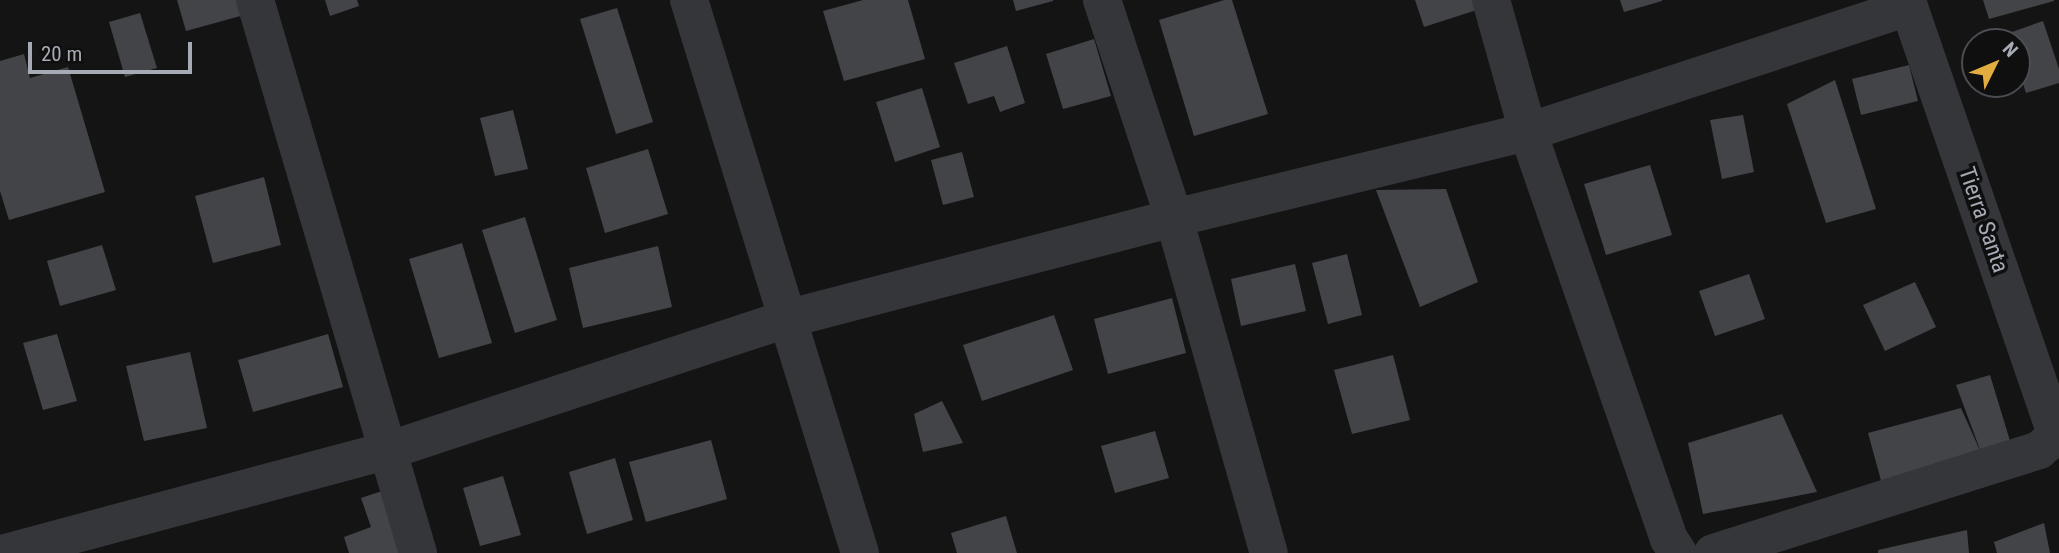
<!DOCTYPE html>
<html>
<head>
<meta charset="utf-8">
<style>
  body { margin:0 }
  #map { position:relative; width:2059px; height:553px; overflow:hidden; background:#141415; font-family:"Roboto Condensed",sans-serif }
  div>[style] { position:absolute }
  .building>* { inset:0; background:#434448 }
  .minor>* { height:38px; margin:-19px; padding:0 19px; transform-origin:19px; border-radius:19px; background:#35363a }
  span { translate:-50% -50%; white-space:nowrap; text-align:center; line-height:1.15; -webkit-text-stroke:7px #0f0f10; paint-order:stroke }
  .street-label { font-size:23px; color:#a6aab4 }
  .north { position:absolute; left:1961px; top:28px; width:70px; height:70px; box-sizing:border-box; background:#0f0f10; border:2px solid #4b4d52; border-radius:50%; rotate:47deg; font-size:19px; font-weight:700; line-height:28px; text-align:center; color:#a6aab4 }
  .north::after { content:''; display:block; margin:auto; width:24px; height:32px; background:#e1ad3f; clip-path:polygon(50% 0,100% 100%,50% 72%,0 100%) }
  .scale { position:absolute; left:28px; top:42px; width:164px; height:32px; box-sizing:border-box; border:4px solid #a6aab4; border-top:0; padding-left:9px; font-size:21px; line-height:24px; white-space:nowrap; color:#a6aab4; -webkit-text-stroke:5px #0f0f10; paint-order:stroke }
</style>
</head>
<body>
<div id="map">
  <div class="building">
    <div style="clip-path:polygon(177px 0,252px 0,255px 12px,186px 31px)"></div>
    <div style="clip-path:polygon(325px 0,357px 0,359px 6px,330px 16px)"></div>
    <div style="clip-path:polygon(863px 0,908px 0,925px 59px,844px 81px,823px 11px)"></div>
    <div style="clip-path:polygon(1013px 0,1053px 0,1053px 1px,1016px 11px)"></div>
    <div style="clip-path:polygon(1224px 0,1232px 0,1268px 114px,1194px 136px,1159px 20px)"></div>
    <div style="clip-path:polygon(1415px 0,1484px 0,1486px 7px,1424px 27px)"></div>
    <div style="clip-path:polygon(1620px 0,1662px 0,1662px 1px,1624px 12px)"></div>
    <div style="clip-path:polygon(1983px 0,2054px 0,2054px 1px,1989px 19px)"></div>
    <div style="clip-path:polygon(617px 8px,653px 122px,616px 134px,580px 19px)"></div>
    <div style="clip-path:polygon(140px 13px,157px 68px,125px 77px,109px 22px)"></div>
    <div style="clip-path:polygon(2043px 21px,2059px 69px,2059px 83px,2026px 93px,2017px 65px,2017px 42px,2009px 42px,2006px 34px)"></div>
    <div style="clip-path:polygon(1094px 39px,1111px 96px,1063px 109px,1046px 54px)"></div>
    <div style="clip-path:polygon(1007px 46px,1025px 103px,1000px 112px,994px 96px,968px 104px,954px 63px)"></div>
    <div style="clip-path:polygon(24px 54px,30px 78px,68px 67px,105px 192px,9px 220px,0 191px,0 61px)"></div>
    <div style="clip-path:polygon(1909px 65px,1918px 101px,1861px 115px,1852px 79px)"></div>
    <div style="clip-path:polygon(1835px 80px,1876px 209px,1826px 223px,1787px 104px)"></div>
    <div style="clip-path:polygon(922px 88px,940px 147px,895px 162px,876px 102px)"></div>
    <div style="clip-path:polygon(513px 110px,528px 169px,495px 176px,480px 118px)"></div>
    <div style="clip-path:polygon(1743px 115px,1754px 172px,1722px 179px,1710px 120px)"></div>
    <div style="clip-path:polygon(648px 149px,668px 214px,605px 233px,586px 168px)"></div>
    <div style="clip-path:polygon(962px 152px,974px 197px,943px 205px,931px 160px)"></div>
    <div style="clip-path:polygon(1650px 165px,1672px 235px,1606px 255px,1584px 184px)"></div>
    <div style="clip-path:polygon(264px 177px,281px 245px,213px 263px,195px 196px)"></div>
    <div style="clip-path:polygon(1446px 189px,1478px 282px,1420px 307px,1376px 190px)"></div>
    <div style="clip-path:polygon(525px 217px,557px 320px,515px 333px,482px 230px)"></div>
    <div style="clip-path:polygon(462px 243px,492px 343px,439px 358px,409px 259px)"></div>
    <div style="clip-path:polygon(102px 245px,116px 290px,60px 306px,47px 261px)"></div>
    <div style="clip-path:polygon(658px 246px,672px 307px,583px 328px,569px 268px)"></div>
    <div style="clip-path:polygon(1347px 254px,1362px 315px,1328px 324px,1312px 263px)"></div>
    <div style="clip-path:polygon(1295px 264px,1306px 311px,1241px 326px,1231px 279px)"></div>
    <div style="clip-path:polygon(1749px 274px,1765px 319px,1715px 336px,1699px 291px)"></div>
    <div style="clip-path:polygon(1915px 282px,1936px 327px,1885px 351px,1863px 305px)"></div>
    <div style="clip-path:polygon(1172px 298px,1186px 353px,1108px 374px,1094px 319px)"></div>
    <div style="clip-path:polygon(1054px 315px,1073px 370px,982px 401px,963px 345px)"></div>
    <div style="clip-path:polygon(57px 334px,77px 401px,43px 410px,23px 343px)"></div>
    <div style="clip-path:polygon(328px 334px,343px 387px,253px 412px,238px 360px)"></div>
    <div style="clip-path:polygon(190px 352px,207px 428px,144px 441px,126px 366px)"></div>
    <div style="clip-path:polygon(1393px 355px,1410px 420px,1352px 434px,1334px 370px)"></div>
    <div style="clip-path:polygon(1990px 375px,2014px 454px,1885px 495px,1868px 433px,1961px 408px,1982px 455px,1956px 385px)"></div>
    <div style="clip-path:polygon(942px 401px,963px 443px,923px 452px,914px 414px)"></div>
    <div style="clip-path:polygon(1782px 414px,1817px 492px,1703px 514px,1688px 443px)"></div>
    <div style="clip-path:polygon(1155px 431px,1169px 478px,1115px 493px,1101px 446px)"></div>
    <div style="clip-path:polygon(711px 440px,727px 499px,646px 522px,629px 462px)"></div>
    <div style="clip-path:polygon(615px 458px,633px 520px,587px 534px,569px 472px)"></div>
    <div style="clip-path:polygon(503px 476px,521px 535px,480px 546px,463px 488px)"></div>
    <div style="clip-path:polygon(391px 488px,412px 553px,349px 553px,344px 537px,371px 527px,361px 498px)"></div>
    <div style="clip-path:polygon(1006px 516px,1017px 553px,957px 553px,951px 533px)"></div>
    <div style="clip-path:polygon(2044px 523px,2050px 553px,1997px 553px,1994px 542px)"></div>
    <div style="clip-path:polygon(1967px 530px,1969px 553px,1878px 553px,1878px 550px)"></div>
  </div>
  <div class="minor">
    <div style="left:255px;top:0;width:577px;rotate:73.58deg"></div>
    <div style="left:689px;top:0;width:579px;rotate:72.82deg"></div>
    <div style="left:1102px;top:0;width:230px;rotate:71.7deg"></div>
    <div style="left:1174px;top:218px;width:348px;rotate:74.2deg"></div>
    <div style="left:1491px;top:0;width:137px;rotate:74.3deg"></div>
    <div style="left:1528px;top:132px;width:431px;rotate:70.9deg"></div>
    <div style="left:1669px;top:539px;width:17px;rotate:57deg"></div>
    <div style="left:5px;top:553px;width:395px;rotate:-15deg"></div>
    <div style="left:387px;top:451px;width:420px;rotate:-18.3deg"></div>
    <div style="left:786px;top:319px;width:401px;rotate:-14.6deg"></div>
    <div style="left:1174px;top:218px;width:364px;rotate:-13.7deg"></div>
    <div style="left:1528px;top:132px;width:401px;rotate:-18.2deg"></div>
    <div style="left:1713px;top:553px;width:342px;rotate:-17.5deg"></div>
    <div style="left:2039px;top:450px;width:16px;rotate:-40deg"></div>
    <div style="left:2051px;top:440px;width:12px;rotate:-76deg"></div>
    <div style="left:2054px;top:428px;width:453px;rotate:-109deg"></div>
  </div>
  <div class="street-label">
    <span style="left:1983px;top:220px;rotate:71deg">Tierra Santa</span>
  </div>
  <div class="north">N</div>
  <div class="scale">20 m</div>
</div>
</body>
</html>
